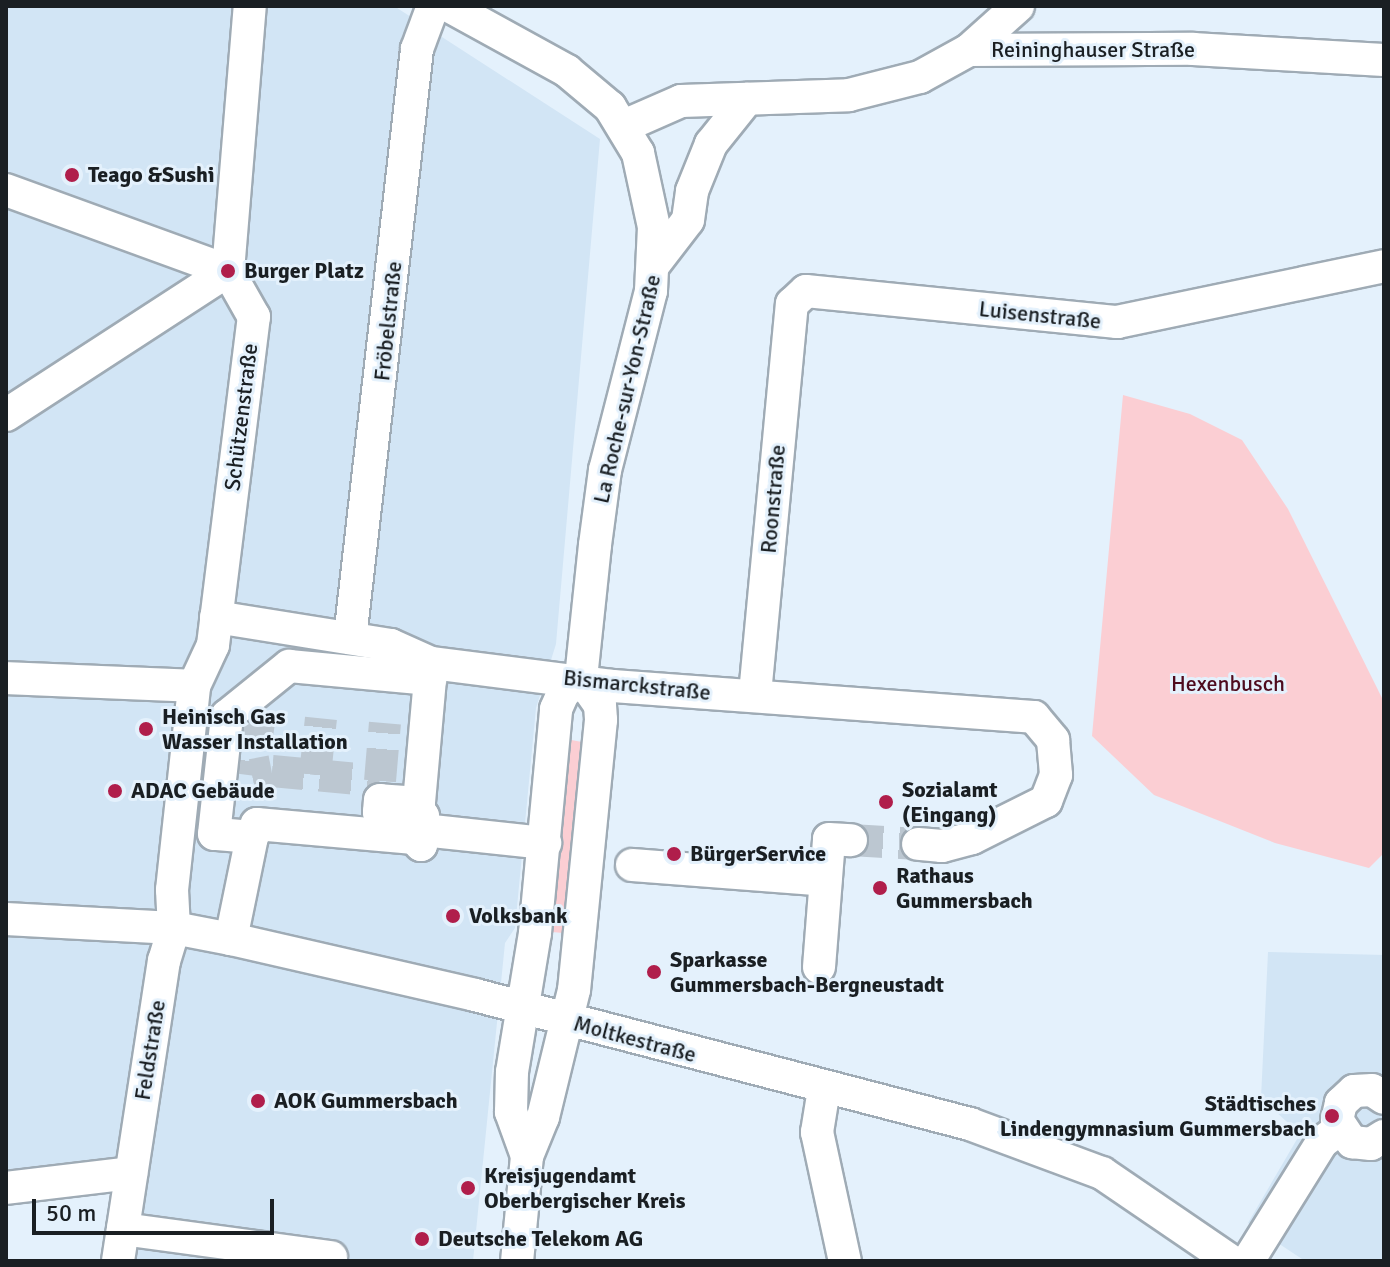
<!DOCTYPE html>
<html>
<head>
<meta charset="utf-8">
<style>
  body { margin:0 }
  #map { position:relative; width:1390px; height:1267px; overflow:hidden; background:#e4f1fc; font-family:Signika,sans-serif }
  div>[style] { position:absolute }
  .built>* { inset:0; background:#d2e5f5 }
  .green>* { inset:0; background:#fbced3 }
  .minor-tunnel>* { height:32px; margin-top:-16px; transform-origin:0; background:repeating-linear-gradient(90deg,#bcc7d1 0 32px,transparent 0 48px) }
  .roads { filter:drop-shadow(2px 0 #9fabb5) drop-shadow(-2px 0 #9fabb5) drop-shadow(0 2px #9fabb5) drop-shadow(0 -2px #9fabb5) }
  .minor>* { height:32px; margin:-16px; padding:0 16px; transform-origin:16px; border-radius:16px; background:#fff }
  .dots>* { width:22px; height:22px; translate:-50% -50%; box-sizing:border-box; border:4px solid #e4f1fc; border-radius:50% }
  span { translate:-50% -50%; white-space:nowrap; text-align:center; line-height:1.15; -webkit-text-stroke:6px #e4f1fc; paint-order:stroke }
  .street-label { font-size:22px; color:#1a1f23 }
  .poi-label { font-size:22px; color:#1a1f23; font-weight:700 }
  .left { translate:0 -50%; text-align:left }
  .right { translate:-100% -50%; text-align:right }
  .park-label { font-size:22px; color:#4e0b1e }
  .frame { position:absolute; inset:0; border:8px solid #1a1f23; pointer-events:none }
  .scale { position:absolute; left:32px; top:1199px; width:242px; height:36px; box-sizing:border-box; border:4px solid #1a1f23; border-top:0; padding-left:10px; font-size:24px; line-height:28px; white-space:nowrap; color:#1a1f23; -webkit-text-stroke:6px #e4f1fc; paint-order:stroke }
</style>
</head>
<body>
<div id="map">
  <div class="built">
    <div style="clip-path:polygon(6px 6px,394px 6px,600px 139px,556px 644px,536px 708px,515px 928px,505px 943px,473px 1261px,130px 1261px,140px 1190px,6px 1206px)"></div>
    <div style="clip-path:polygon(1268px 952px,1384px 955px,1384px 1261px,1305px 1261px,1248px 1223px,1300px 1134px,1261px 1098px)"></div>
  </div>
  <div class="green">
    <div style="clip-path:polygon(1123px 395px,1190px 414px,1242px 440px,1288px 509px,1384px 702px,1384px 853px,1369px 868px,1275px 843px,1154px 795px,1092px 736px)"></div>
    <div style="clip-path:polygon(566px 739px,582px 742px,563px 933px,552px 932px,567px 777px)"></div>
  </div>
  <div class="minor-tunnel">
    <div style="left:260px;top:714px;width:62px;rotate:97.5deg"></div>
    <div style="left:252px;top:775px;width:20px;rotate:-11deg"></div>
    <div style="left:272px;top:771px;width:108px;rotate:5.3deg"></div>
    <div style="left:380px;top:781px;width:58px;rotate:-85.1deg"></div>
    <div style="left:315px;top:775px;width:57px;rotate:-84deg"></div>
    <div style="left:851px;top:840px;width:67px;rotate:3.4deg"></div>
  </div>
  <div class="roads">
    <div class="minor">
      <div style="left:449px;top:6px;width:135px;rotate:28.8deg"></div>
      <div style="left:567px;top:71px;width:56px;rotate:39.9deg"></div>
      <div style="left:610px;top:107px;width:54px;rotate:58.7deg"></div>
      <div style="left:638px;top:153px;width:76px;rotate:77.8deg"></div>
      <div style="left:654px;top:227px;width:64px;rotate:92.7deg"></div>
      <div style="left:651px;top:291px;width:185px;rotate:104.4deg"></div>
      <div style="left:605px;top:470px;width:76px;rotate:97.6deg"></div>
      <div style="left:595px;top:545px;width:134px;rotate:96deg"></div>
      <div style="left:581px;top:678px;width:33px;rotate:55deg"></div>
      <div style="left:600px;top:705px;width:15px;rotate:86deg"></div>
      <div style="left:601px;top:720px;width:271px;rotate:95.7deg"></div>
      <div style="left:574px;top:990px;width:131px;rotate:103.7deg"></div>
      <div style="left:543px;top:1117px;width:42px;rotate:112.3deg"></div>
      <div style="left:527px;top:1156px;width:105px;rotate:95.4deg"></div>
      <div style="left:969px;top:50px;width:66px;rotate:-41.9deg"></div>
      <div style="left:624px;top:126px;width:62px;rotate:-23.7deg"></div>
      <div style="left:681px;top:101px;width:168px;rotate:-2deg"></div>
      <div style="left:849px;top:95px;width:73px;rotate:-14.2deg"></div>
      <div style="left:920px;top:77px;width:56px;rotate:-28.9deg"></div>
      <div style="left:969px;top:50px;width:224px;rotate:-0.3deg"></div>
      <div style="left:1193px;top:49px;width:191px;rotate:3.3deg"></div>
      <div style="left:6px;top:190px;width:236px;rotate:20deg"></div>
      <div style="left:655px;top:263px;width:54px;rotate:-52.5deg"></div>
      <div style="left:688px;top:220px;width:29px;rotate:-82deg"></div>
      <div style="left:692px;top:191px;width:51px;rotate:-68deg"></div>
      <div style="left:711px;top:144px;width:58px;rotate:-51.3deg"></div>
      <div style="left:6px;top:415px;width:265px;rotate:-33deg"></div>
      <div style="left:216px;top:617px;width:177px;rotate:9.1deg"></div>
      <div style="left:391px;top:645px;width:44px;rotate:24.2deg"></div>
      <div style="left:431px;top:663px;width:182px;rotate:7.2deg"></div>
      <div style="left:612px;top:686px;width:423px;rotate:4.2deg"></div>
      <div style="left:1034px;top:717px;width:30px;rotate:50deg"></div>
      <div style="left:1053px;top:740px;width:35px;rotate:85deg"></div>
      <div style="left:1056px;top:775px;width:28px;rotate:111deg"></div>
      <div style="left:1046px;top:801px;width:83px;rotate:153.4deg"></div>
      <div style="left:972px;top:838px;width:31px;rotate:165deg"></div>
      <div style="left:942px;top:846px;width:24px;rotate:-175deg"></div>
      <div style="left:350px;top:638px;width:593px;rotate:-83.51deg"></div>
      <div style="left:417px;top:49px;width:46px;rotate:-69.6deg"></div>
      <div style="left:289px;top:666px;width:142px;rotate:5.3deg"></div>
      <div style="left:430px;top:679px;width:124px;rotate:95.1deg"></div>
      <div style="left:419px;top:803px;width:39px;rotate:-176deg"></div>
      <div style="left:380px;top:800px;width:12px;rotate:95deg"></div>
      <div style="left:379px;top:812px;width:44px;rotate:5.2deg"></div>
      <div style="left:423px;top:816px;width:29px;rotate:94deg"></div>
      <div style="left:421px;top:845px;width:10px;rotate:-135deg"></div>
      <div style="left:414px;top:838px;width:158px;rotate:-174.9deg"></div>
      <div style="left:257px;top:824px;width:14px;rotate:111deg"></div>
      <div style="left:252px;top:837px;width:38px;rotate:-175deg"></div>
      <div style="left:214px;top:834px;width:119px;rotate:-83.7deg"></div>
      <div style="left:227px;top:716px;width:80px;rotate:-38.9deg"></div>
      <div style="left:6px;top:678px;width:188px;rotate:2.4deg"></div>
      <div style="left:755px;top:694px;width:392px;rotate:-84.6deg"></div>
      <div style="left:792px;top:304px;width:19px;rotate:-43deg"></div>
      <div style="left:806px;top:291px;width:313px;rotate:5.7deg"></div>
      <div style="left:1117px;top:322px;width:273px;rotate:-11.8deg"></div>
      <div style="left:423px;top:830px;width:123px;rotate:6.1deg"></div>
      <div style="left:632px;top:865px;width:194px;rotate:4.4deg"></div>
      <div style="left:6px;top:919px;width:168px;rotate:3.1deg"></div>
      <div style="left:174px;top:928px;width:58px;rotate:10.9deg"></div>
      <div style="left:231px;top:939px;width:250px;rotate:12.9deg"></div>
      <div style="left:475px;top:995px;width:512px;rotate:14.61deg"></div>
      <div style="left:970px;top:1124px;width:141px;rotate:20.4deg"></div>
      <div style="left:1102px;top:1173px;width:156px;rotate:34.3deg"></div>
      <div style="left:231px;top:939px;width:104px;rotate:-78.4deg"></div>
      <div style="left:819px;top:967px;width:128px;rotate:-85.5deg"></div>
      <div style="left:829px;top:839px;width:22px;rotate:3deg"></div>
      <div style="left:824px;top:1089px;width:44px;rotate:99.2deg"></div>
      <div style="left:817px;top:1132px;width:132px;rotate:77.8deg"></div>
      <div style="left:1384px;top:1098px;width:14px;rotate:-146deg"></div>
      <div style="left:1372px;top:1090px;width:18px;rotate:177deg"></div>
      <div style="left:1354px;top:1091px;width:18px;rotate:137deg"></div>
      <div style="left:1341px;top:1103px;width:17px;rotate:103deg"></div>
      <div style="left:1337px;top:1120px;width:27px;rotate:56deg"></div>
      <div style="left:1352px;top:1142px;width:19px;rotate:6deg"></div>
      <div style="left:1371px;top:1144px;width:15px;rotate:-32deg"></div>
      <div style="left:527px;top:1156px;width:47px;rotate:-110deg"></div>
      <div style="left:511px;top:1112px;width:40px;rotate:-88.6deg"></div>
      <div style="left:512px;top:1072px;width:141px;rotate:-80.6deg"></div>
      <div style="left:535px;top:933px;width:225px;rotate:-84.6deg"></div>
      <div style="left:556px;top:709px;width:17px;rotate:-66deg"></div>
      <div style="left:563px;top:693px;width:23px;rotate:-40deg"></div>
      <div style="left:6px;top:1188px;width:126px;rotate:-6.8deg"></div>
      <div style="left:123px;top:1229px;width:210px;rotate:7.7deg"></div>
      <div style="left:118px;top:1261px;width:304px;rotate:-81.3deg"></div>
      <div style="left:164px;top:961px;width:34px;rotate:-73deg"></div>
      <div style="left:174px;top:928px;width:38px;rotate:-93deg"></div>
      <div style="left:172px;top:890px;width:205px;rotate:-83.8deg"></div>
      <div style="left:194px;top:686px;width:45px;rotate:-65.1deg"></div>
      <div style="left:213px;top:645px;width:331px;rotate:-82.9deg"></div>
      <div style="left:254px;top:317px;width:53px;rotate:-119.5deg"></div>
      <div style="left:228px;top:271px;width:266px;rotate:-85.3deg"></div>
      <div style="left:1248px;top:1261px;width:140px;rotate:-58.1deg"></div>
      <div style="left:1322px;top:1142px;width:22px;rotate:-36deg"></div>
    </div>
  </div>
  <div class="dots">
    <div style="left:72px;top:175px;background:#b01e4b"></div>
    <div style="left:228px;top:271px;background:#b01e4b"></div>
    <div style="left:146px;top:729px;background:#b01e4b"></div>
    <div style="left:115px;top:791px;background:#b01e4b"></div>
    <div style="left:886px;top:802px;background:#b01e4b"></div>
    <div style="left:674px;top:854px;background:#b01e4b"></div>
    <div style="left:880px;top:888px;background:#b01e4b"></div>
    <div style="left:453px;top:916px;background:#b01e4b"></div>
    <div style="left:654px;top:972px;background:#b01e4b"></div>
    <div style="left:258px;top:1101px;background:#b01e4b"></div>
    <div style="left:1332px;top:1116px;background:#b01e4b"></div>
    <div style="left:468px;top:1188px;background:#b01e4b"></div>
    <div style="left:422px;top:1239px;background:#b01e4b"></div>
  </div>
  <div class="street-label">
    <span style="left:1093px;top:50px">Reininghauser Straße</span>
    <span style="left:1040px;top:315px;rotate:6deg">Luisenstraße</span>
    <span style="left:388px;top:321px;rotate:-84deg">Fröbelstraße</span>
    <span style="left:627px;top:389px;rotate:-77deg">La Roche-sur-Yon-Straße</span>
    <span style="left:241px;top:417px;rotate:-83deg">Schützenstraße</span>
    <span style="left:773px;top:499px;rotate:-85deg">Roonstraße</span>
    <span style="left:637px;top:685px;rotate:6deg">Bismarckstraße</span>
    <span style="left:635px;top:1039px;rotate:15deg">Moltkestraße</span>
    <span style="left:150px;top:1050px;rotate:-81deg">Feldstraße</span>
  </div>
  <div class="poi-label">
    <span class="left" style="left:88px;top:175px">Teago &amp;Sushi</span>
    <span class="left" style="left:244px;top:271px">Burger Platz</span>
    <span class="left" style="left:162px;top:729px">Heinisch Gas<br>Wasser Installation</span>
    <span class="left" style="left:902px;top:802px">Sozialamt<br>(Eingang)</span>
    <span class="left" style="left:131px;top:791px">ADAC Gebäude</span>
    <span class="left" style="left:690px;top:854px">BürgerService</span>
    <span class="left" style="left:896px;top:888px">Rathaus<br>Gummersbach</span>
    <span class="left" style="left:469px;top:916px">Volksbank</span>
    <span class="left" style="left:670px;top:972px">Sparkasse<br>Gummersbach-Bergneustadt</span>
    <span class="left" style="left:274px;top:1101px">AOK Gummersbach</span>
    <span class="right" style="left:1316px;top:1116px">Städtisches<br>Lindengymnasium Gummersbach</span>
    <span class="left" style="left:484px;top:1188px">Kreisjugendamt<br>Oberbergischer Kreis</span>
    <span class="left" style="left:438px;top:1239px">Deutsche Telekom AG</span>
  </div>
  <div class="park-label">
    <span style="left:1228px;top:684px">Hexenbusch</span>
  </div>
  <div class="frame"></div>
  <div class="scale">50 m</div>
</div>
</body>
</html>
